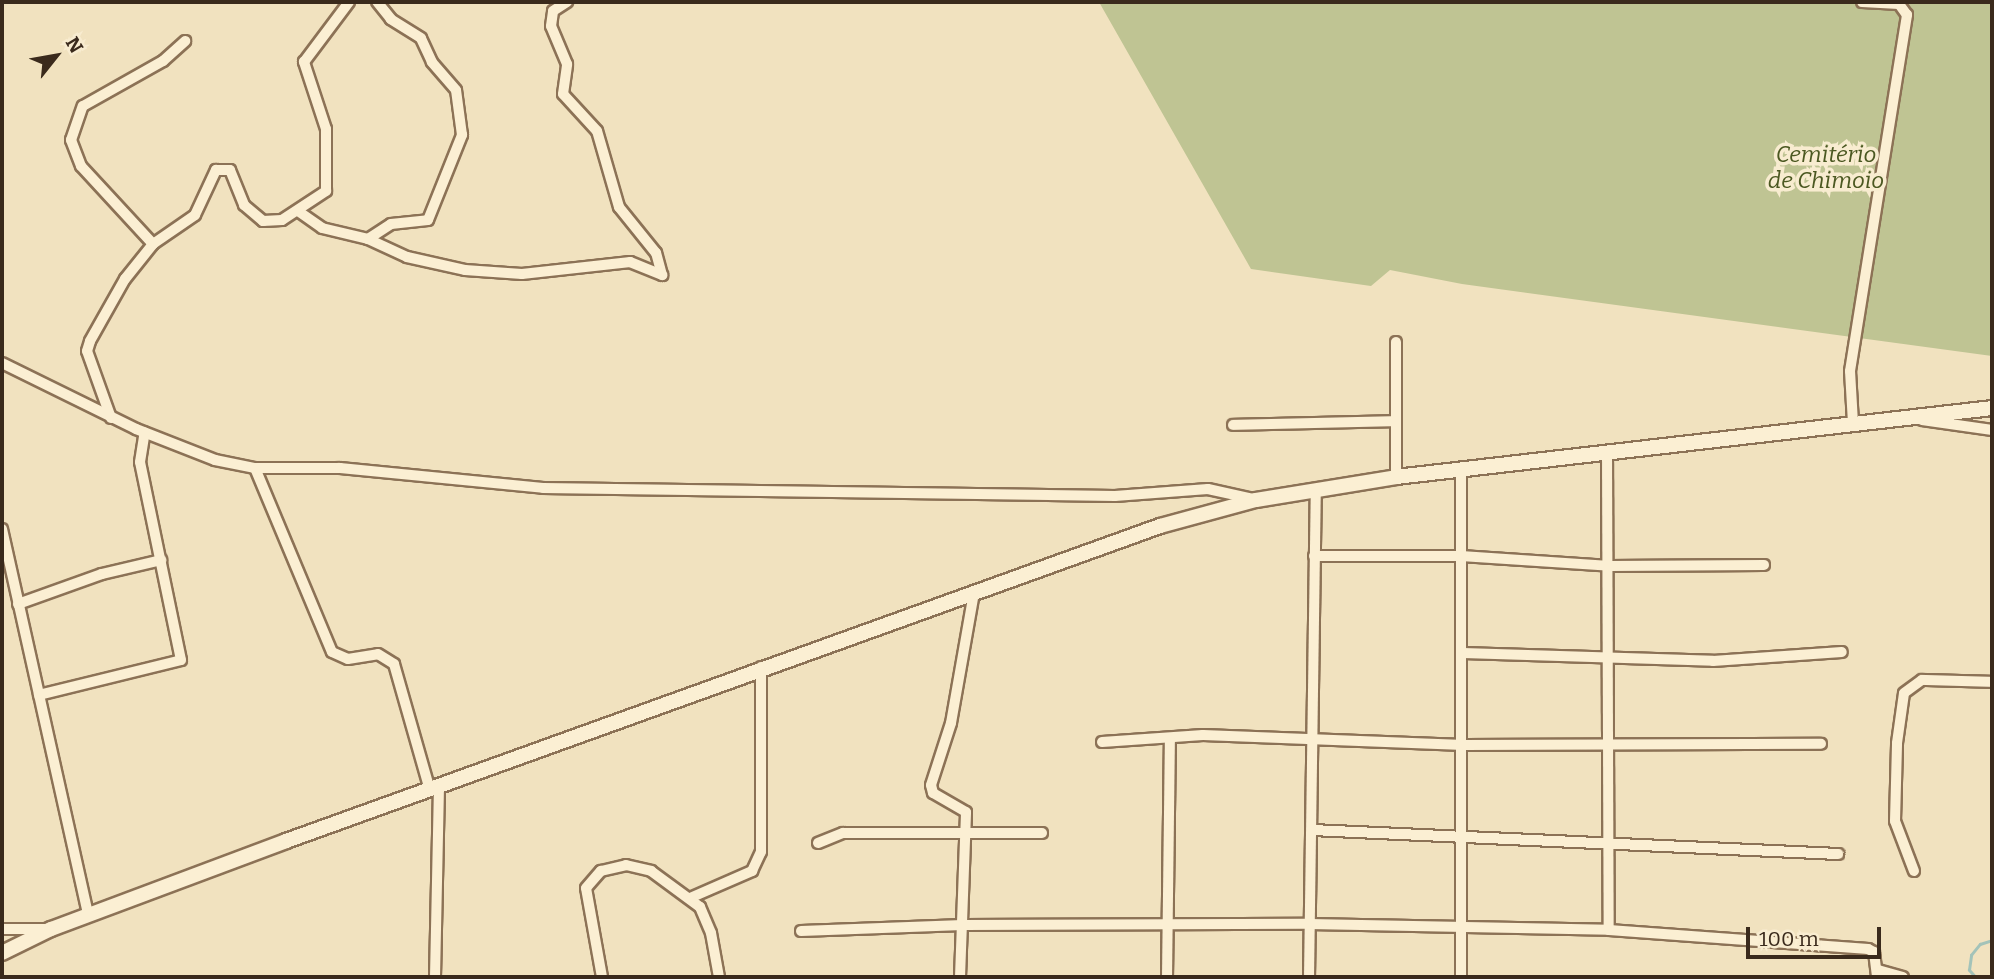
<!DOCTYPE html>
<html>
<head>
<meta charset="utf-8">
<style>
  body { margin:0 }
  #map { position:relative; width:1994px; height:979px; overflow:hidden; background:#f1e2bf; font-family:Bitter,serif }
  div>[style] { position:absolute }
  .cemetery>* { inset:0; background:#bfc493 }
  .stream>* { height:2.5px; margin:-1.25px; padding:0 1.25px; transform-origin:1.25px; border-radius:1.25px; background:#a3c3b9 }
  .roads { filter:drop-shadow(2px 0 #8c7256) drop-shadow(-2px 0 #8c7256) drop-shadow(0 2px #8c7256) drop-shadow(0 -2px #8c7256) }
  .street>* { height:10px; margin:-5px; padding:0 5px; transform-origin:5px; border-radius:5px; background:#fbefd3 }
  .secondary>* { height:14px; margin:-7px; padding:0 7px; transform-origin:7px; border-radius:7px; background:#fbefd3 }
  span { translate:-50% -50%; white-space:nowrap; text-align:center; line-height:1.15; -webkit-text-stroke:7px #f8ecd0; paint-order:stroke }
  .park-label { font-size:23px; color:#4b5821; font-style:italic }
  .frame { position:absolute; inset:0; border:4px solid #3a2a1c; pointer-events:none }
  .north { position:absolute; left:21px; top:21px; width:70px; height:70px; -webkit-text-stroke:5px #f8ecd0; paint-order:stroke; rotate:59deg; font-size:19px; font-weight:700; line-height:28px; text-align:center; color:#3a2a1c }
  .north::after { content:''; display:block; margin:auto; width:24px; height:32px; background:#3a2a1c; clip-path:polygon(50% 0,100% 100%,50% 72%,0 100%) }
  .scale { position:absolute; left:1746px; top:927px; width:135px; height:32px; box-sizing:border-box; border:4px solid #3a2a1c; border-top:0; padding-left:9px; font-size:21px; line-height:24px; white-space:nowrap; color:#3a2a1c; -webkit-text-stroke:5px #f8ecd0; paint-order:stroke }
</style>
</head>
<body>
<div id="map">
  <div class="cemetery">
    <div style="clip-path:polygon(1099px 2px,1992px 2px,1992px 356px,1462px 284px,1390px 270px,1371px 286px,1251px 269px)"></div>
  </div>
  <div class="stream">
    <div style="left:1975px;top:977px;width:9px;rotate:-131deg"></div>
    <div style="left:1969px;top:970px;width:15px;rotate:-82deg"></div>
    <div style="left:1971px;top:955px;width:14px;rotate:-51deg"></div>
    <div style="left:1980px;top:944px;width:13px;rotate:-18deg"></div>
  </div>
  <div class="roads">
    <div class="street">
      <div style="left:298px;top:211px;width:29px;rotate:35deg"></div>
      <div style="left:322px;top:228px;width:47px;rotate:13.4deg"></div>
      <div style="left:368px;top:239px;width:43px;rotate:24.8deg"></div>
      <div style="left:407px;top:257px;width:59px;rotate:12.6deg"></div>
      <div style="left:465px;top:270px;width:57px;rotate:4deg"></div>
      <div style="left:522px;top:274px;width:109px;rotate:-6.3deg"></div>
      <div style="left:630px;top:262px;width:35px;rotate:22deg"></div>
      <div style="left:662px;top:275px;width:23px;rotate:-105deg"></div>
      <div style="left:656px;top:253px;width:59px;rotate:-128.8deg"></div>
      <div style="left:619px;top:207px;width:79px;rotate:-106.1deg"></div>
      <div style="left:597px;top:131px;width:50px;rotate:-132.6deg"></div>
      <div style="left:563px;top:94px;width:30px;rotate:-82deg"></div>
      <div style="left:567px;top:64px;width:41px;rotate:-112.8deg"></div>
      <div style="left:551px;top:26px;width:15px;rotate:-82deg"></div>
      <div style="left:553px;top:11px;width:17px;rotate:-33deg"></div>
      <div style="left:368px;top:239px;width:27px;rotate:-33deg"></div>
      <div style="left:391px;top:224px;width:37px;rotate:-6deg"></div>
      <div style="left:428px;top:220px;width:92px;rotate:-68.2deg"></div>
      <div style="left:462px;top:135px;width:45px;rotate:-97.6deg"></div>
      <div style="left:456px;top:90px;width:37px;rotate:-131deg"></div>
      <div style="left:432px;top:62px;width:26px;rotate:-115deg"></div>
      <div style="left:421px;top:38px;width:36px;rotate:-148deg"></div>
      <div style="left:391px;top:19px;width:22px;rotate:-129deg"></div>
      <div style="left:153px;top:244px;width:106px;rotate:-132.7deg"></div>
      <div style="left:81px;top:166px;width:28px;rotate:-111deg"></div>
      <div style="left:71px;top:140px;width:36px;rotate:-71deg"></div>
      <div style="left:83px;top:106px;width:92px;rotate:-29.4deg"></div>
      <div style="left:163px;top:61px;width:30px;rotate:-42deg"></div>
      <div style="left:2px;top:363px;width:149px;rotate:26.2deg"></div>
      <div style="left:136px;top:429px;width:85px;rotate:21.4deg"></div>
      <div style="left:215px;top:460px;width:41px;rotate:11.3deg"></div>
      <div style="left:255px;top:468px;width:85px"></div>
      <div style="left:340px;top:468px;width:204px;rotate:5.6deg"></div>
      <div style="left:543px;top:488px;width:572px;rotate:0.8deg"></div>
      <div style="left:1115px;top:496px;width:93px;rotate:-4.3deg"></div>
      <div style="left:1208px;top:489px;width:46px;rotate:12.5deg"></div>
      <div style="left:111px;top:418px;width:71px;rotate:-109.7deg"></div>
      <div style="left:87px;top:351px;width:10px;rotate:-73deg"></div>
      <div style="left:90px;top:341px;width:71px;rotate:-60.6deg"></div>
      <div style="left:125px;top:279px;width:45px;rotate:-51.3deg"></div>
      <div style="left:153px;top:244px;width:51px;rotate:-34.6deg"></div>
      <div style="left:195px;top:215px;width:50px;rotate:-65deg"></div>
      <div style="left:216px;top:170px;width:14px"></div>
      <div style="left:230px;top:170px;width:38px;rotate:68deg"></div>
      <div style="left:244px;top:205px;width:25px;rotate:40deg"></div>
      <div style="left:263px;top:221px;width:19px;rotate:-3deg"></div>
      <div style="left:282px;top:220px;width:53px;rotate:-33.4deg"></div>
      <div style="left:326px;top:191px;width:62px;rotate:-90deg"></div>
      <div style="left:326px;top:129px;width:71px;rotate:-108.2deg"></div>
      <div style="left:304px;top:62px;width:75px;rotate:-53.1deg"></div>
      <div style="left:1922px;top:420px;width:71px;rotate:8.1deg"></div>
      <div style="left:1853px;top:423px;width:52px;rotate:-93.3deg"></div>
      <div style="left:1850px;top:371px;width:361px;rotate:-80.9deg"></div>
      <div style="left:1907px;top:15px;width:14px;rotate:-126deg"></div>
      <div style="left:1899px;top:4px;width:37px;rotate:-177deg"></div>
      <div style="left:1233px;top:425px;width:163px;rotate:-1.4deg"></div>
      <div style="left:1607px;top:452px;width:478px;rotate:89.8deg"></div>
      <div style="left:255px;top:468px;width:199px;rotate:67.3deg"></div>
      <div style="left:332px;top:652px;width:17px;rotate:24deg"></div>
      <div style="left:348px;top:659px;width:30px;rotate:-9deg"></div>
      <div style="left:378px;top:654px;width:19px;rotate:32deg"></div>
      <div style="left:394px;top:664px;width:131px;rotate:74.1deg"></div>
      <div style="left:1461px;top:470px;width:507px;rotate:90deg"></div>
      <div style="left:1396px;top:477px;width:135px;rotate:-90deg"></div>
      <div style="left:2px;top:529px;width:395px;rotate:77.4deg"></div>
      <div style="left:1314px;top:556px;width:147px"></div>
      <div style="left:1461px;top:556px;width:149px;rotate:3.8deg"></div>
      <div style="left:1610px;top:566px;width:154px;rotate:-0.4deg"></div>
      <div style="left:18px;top:604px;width:89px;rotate:-19.7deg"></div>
      <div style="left:102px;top:574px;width:61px;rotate:-13.3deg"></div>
      <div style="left:1463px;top:653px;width:250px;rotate:1.8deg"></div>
      <div style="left:1713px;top:661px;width:129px;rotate:-4deg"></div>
      <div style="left:39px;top:695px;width:146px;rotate:-13.8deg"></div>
      <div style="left:181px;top:660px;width:202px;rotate:-101.7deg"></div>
      <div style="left:140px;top:462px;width:30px;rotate:-81deg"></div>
      <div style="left:1102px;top:742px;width:101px;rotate:-4deg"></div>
      <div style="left:1203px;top:735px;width:261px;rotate:2.2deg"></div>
      <div style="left:1464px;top:745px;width:357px;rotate:-0.2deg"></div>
      <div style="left:1312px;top:830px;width:527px;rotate:2.61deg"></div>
      <div style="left:818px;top:843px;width:27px;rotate:-22deg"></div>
      <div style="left:843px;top:833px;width:199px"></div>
      <div style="left:1914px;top:871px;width:53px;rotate:-110.8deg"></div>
      <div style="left:1895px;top:821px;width:78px;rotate:-88.5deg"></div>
      <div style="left:1897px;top:743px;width:50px;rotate:-82deg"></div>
      <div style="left:1904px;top:693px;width:22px;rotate:-36deg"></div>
      <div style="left:1922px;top:680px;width:70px;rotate:1.6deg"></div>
      <div style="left:690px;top:898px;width:68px;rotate:-23.5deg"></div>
      <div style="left:752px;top:871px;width:21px;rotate:-65deg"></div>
      <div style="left:761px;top:852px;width:185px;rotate:-90deg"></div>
      <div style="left:2px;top:929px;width:45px"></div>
      <div style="left:801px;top:931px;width:162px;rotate:-2.1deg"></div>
      <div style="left:963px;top:925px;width:346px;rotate:-0.2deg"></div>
      <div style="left:1309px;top:924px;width:300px;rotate:1.1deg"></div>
      <div style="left:1609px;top:930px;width:260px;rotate:4.2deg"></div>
      <div style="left:1868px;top:949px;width:7px;rotate:27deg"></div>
      <div style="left:1874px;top:952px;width:25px;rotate:83deg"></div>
      <div style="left:1878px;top:970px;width:26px;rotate:16deg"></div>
      <div style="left:435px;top:977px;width:190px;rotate:-88.8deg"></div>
      <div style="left:602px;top:977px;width:90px;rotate:-100.2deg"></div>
      <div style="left:586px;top:888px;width:23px;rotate:-49deg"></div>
      <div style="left:601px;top:871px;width:26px;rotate:-13deg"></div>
      <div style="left:626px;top:865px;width:26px;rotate:13deg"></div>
      <div style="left:651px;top:871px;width:61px;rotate:36.3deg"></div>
      <div style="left:700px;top:907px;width:28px;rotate:67deg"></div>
      <div style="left:711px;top:933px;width:45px;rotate:79.7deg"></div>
      <div style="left:960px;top:977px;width:165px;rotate:-87.9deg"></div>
      <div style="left:966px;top:812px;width:38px;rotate:-150deg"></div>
      <div style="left:933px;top:793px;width:8px;rotate:-104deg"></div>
      <div style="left:931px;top:785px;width:65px;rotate:-72.1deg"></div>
      <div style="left:951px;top:723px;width:133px;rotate:-80deg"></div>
      <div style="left:1167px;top:977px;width:237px;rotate:-89.3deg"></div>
      <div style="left:1309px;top:977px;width:487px;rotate:-89.2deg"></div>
    </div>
    <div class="secondary">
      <div style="left:2px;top:953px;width:55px;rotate:-26.1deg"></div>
      <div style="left:51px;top:929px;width:251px;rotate:-20.5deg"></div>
      <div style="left:286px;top:841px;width:929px;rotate:-19.82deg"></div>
      <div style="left:1160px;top:526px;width:99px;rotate:-15.2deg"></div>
      <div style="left:1256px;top:500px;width:142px;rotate:-9.3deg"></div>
      <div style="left:1396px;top:477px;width:600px;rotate:-6.6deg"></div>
    </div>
  </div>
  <div class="park-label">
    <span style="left:1826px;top:167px">Cemitério<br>de Chimoio</span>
  </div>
  <div class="frame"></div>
  <div class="north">N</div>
  <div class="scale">100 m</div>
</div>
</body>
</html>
